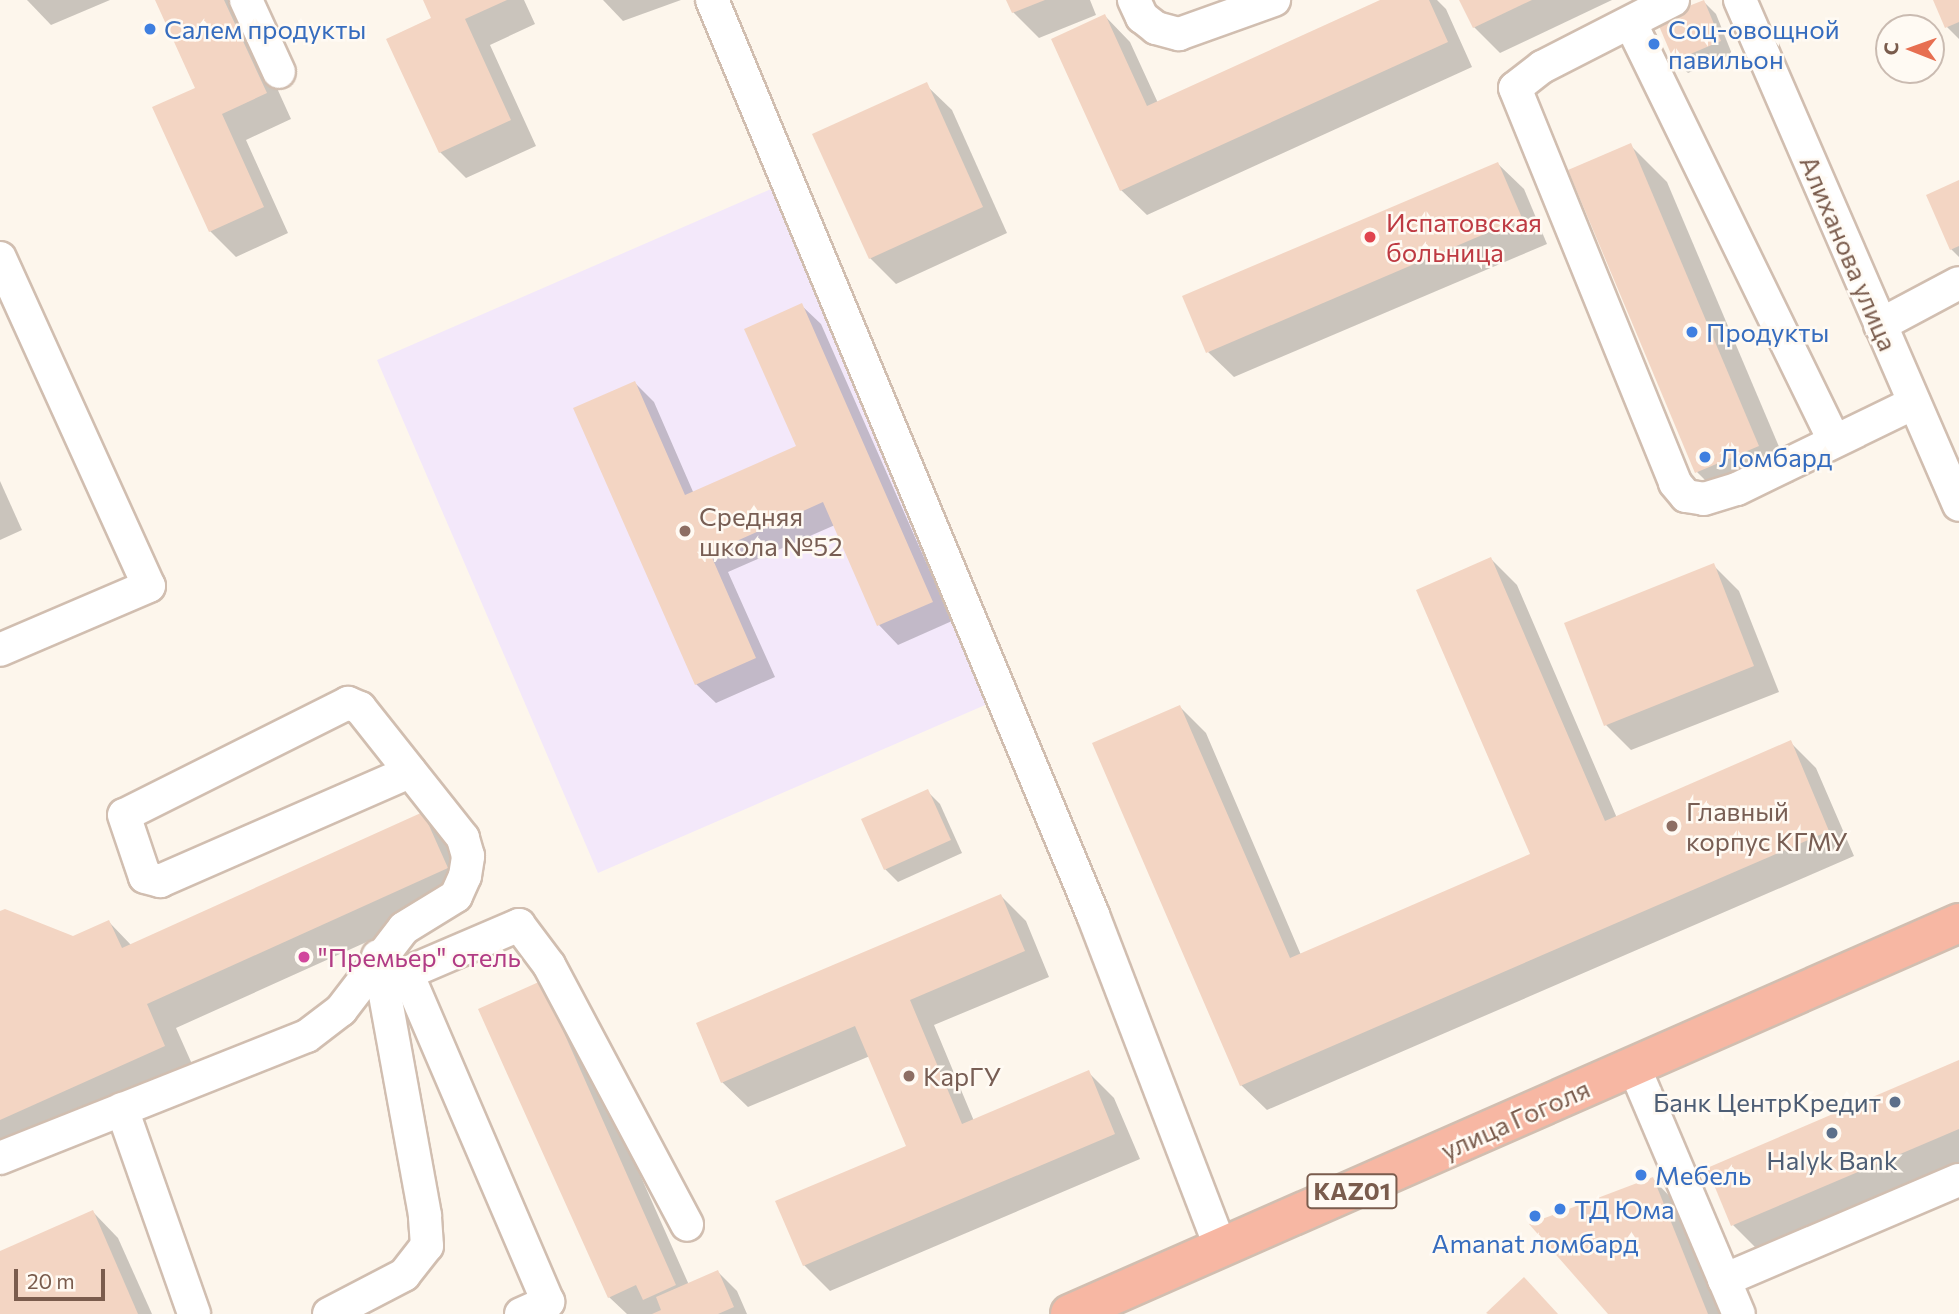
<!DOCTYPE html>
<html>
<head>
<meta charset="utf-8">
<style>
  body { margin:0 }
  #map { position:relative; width:1959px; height:1314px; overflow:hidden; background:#fdf6ec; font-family:Commissioner,sans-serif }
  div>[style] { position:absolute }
  .education>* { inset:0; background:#f3e8fa }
  .shadow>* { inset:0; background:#0003 }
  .building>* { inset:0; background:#f3d5c3 }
  .roads { filter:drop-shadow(2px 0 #d1beb0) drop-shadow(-2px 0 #d1beb0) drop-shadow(0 2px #d1beb0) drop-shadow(0 -2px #d1beb0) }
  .minor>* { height:32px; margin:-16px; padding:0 16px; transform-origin:16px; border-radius:16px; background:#fff }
  .highway>* { height:38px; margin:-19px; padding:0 19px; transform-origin:19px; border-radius:19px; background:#f7b7a3 }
  .dots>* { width:19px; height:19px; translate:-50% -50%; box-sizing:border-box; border:4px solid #fffaf3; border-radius:50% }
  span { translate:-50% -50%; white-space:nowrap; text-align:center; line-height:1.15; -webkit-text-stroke:5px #fffaf3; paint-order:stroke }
  .shield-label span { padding:2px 5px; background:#fffaf3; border:2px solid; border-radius:5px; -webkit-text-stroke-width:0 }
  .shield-label { font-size:24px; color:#7a5c4d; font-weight:700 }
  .shop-label { font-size:26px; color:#366cbe }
  .left { translate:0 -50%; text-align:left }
  .health-label { font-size:26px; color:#be3a42 }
  .street-label { font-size:26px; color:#7a5c4d }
  .education-label { font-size:26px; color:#785e54 }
  .hotel-label { font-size:26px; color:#b23c85 }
  .service-label { font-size:26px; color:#4e5e75 }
  .right { translate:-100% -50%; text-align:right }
  .north { position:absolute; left:1875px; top:14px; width:70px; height:70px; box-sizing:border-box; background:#fffaf3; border:2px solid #cabbb1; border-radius:50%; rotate:271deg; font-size:19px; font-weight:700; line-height:28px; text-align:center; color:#7a5c4d }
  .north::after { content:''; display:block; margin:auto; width:24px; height:32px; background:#e76f51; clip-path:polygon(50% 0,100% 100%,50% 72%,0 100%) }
  .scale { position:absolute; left:14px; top:1269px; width:91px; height:32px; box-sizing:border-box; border:4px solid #7a5c4d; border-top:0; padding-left:9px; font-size:21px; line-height:24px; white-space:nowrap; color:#7a5c4d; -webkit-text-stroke:5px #fffaf3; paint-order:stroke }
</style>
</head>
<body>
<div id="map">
  <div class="education">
    <div style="clip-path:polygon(771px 189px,992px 702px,598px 873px,377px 360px)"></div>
  </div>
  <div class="shadow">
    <div style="clip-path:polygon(27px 0,110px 0,51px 25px)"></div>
    <div style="clip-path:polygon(157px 0,237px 0,291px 119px,246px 140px,288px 233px,236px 257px,210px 231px,198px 89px)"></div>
    <div style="clip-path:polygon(425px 0,524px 0,535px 24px,490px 45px,536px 146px,466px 178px,440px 152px,433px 19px)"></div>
    <div style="clip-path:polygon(603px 0,681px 0,623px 21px)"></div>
    <div style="clip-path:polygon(1008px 0,1090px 0,1096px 15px,1039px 38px,1013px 12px)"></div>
    <div style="clip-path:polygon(1384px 0,1437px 0,1446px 9px,1472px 67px,1147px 215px,1121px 190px,1105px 16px,1130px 42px,1158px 103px)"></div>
    <div style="clip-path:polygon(1461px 0,1612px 0,1500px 53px,1474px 27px)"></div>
    <div style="clip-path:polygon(1935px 0,1959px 0,1959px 39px,1947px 27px)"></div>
    <div style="clip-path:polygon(1703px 1px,1716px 14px,1732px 54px,1688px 73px,1675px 60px)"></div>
    <div style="clip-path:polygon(926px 85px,952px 110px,1007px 233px,896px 284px,870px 258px)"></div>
    <div style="clip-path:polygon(1631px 146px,1667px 182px,1794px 482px,1733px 508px,1697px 472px)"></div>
    <div style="clip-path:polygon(1498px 164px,1524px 189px,1547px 244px,1234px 377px,1208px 352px)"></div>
    <div style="clip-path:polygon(1959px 182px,1959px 257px,1951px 249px)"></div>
    <div style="clip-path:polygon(801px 305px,821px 324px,952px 621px,898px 645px,879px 625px,835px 525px,728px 572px,775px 677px,716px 703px,696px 684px,635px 383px,654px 402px,694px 494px,798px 447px)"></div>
    <div style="clip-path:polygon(0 481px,22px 530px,0 540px)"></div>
    <div style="clip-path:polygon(1491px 559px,1517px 585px,1617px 818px,1790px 742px,1816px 768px,1854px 856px,1267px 1110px,1241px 1085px,1180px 707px,1206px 733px,1301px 955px,1532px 855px)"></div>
    <div style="clip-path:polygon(1713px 565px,1739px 591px,1779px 692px,1631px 750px,1606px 725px)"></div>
    <div style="clip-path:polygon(927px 791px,940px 804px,962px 853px,898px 882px,885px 869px)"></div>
    <div style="clip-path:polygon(423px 814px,449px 840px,473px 894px,176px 1028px,200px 1082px,0 1172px,0 913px,73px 938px,109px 922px,132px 946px)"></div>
    <div style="clip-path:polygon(1001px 896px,1026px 921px,1049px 977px,934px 1025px,974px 1121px,1088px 1072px,1114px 1098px,1140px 1159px,830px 1291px,804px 1265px,908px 1147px,870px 1056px,748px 1107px,722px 1082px)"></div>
    <div style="clip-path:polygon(540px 983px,566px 1008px,689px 1285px,718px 1272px,737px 1291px,747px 1314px,627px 1314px,609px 1297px)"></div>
    <div style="clip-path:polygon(1959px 1062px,1959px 1180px,1769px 1261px,1733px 1225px)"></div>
    <div style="clip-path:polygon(1653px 1179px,1678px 1205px,1722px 1314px,1610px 1314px)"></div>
    <div style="clip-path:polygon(93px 1212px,118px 1238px,152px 1314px,0 1314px,0 1253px)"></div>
  </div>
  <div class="building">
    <div style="clip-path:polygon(155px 0,224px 0,267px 93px,222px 114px,264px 207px,209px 232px,152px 107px,195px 88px)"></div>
    <div style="clip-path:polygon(423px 0,507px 0,465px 19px,511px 120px,439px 153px,386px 39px,431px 18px)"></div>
    <div style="clip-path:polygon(1006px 0,1045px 0,1012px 13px)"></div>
    <div style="clip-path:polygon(1380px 0,1429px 0,1448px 42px,1120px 191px,1051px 39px,1105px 14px,1147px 106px)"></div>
    <div style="clip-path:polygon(1459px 0,1532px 0,1473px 28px)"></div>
    <div style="clip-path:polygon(1704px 0,1721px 41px,1674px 61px,1656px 19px)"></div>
    <div style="clip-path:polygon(1933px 0,1959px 0,1959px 22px,1945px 28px)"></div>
    <div style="clip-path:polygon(927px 82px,983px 207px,869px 259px,812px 134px)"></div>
    <div style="clip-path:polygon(1631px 143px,1759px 446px,1695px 473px,1568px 170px)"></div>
    <div style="clip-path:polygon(1498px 162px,1522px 218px,1206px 353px,1182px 296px)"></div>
    <div style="clip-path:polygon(1959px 180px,1959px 246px,1950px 250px,1926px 195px)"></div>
    <div style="clip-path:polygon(802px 303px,933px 602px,877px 626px,823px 502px,710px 553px,756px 658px,695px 685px,573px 408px,635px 381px,685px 495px,796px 446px,744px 329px)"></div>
    <div style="clip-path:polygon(1491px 557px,1605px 821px,1791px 740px,1829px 831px,1240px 1086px,1092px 743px,1180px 705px,1290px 958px,1530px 854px,1416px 590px)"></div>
    <div style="clip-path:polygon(1714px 563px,1754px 666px,1604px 726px,1564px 623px)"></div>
    <div style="clip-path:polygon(928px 789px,951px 840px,884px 870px,861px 819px)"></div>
    <div style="clip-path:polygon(423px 812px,448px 868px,147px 1004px,165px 1046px,0 1120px,0 911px,5px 909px,73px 936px,109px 920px,122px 948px)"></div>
    <div style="clip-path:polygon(1001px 894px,1025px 951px,910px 1000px,962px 1124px,1089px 1070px,1115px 1134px,803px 1266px,775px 1201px,906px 1146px,855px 1026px,721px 1083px,696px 1023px)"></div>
    <div style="clip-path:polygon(541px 981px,676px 1285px,643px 1300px,636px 1285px,608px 1298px,478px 1009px)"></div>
    <div style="clip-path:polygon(1959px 1060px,1959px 1129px,1731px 1226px,1707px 1168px)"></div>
    <div style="clip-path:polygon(1653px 1177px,1708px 1314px,1608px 1314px,1529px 1224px)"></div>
    <div style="clip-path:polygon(93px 1210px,138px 1314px,0 1314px,0 1251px)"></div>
    <div style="clip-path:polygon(718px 1270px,734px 1307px,718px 1314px,652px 1314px,661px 1310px,656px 1297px)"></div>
    <div style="clip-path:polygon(1524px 1277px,1558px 1314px,1488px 1314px,1486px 1313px)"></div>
  </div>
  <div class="roads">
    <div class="minor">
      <div style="left:246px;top:0;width:79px;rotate:65.4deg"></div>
      <div style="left:712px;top:0;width:991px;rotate:67.39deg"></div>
      <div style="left:1093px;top:915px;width:357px;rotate:69deg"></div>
      <div style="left:1134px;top:0;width:19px;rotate:65deg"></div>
      <div style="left:1142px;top:17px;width:18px;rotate:38deg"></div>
      <div style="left:1156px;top:28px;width:24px;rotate:15deg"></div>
      <div style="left:1179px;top:34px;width:101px;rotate:-19.7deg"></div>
      <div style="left:1673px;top:0;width:147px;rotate:152.9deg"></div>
      <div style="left:1542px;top:67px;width:34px;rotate:142deg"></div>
      <div style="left:1515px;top:88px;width:426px;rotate:67.9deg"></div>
      <div style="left:1675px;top:483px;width:17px;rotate:50deg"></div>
      <div style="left:1686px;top:496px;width:18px;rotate:9deg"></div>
      <div style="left:1704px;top:499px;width:34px;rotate:-17deg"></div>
      <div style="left:1737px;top:489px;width:197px;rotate:-25.9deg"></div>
      <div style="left:1740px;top:0;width:550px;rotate:66.56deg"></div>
      <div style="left:1631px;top:24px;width:462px;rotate:64deg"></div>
      <div style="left:0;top:258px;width:360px;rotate:65.6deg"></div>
      <div style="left:149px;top:586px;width:162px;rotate:156.8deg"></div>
      <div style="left:1880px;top:325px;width:89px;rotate:-28deg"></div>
      <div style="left:1634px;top:1067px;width:268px;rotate:67deg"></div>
      <div style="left:122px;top:1109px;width:217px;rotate:70.6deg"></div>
      <div style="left:0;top:1158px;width:330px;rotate:-21.7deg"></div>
      <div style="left:307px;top:1036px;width:43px;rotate:-37.4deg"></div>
      <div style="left:341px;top:1010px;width:103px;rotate:-52.5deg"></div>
      <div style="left:404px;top:928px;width:61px;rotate:-31.6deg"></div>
      <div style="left:456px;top:896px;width:22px;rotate:-66deg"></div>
      <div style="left:465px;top:876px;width:20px;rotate:-81deg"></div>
      <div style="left:468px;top:856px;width:19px;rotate:-106deg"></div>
      <div style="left:463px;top:838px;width:166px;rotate:-128.4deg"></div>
      <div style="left:360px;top:708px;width:13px;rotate:-157deg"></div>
      <div style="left:348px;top:703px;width:250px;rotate:153.4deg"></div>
      <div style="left:124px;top:815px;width:65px;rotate:71.3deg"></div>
      <div style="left:145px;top:877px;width:16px;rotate:15deg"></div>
      <div style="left:160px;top:881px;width:273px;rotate:-23.6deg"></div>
      <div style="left:1724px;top:1280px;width:255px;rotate:-23.1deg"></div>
      <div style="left:329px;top:1314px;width:85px;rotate:-27.5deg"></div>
      <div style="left:404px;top:1275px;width:37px;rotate:-52deg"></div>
      <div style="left:427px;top:1246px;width:31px;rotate:-94deg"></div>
      <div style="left:425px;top:1215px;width:263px;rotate:-100.3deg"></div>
      <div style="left:521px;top:1314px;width:30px;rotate:-24deg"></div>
      <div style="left:548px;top:1302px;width:358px;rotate:-113.2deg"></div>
      <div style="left:407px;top:973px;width:122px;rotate:-23.2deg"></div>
      <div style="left:519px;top:925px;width:50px;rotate:53.1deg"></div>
      <div style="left:549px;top:965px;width:294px;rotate:62deg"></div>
    </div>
    <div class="highway">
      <div style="left:1070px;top:1314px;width:971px;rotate:-23.74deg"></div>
    </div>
  </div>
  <div class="dots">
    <div style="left:150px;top:29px;background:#3f7fe0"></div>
    <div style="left:1654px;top:44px;background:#3f7fe0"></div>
    <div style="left:1370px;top:237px;background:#e0444e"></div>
    <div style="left:1692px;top:332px;background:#3f7fe0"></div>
    <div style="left:1705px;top:457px;background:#3f7fe0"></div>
    <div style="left:685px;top:531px;background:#8d6e63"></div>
    <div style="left:1672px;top:826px;background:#8d6e63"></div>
    <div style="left:304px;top:957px;background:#d1479c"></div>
    <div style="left:909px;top:1076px;background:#8d6e63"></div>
    <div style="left:1895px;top:1102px;background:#5c6f8a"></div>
    <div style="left:1832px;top:1133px;background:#5c6f8a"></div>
    <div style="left:1641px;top:1175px;background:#3f7fe0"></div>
    <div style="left:1560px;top:1209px;background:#3f7fe0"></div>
    <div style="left:1535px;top:1216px;background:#3f7fe0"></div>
  </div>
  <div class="shield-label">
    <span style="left:1352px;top:1191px">KАZ01</span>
  </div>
  <div class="shop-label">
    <span class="left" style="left:164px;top:29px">Салем продукты</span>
    <span class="left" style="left:1668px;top:44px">Соц-овощной<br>павильон</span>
    <span class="left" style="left:1706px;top:332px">Продукты</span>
    <span class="left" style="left:1719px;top:457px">Ломбард</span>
    <span class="left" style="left:1655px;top:1175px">Мебель</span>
    <span class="left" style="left:1574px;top:1209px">ТД Юма</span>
    <span style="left:1535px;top:1243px">Amanat ломбард</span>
  </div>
  <div class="health-label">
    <span class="left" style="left:1386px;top:237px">Испатовская<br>больница</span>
  </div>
  <div class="street-label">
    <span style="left:1849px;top:253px;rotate:67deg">Алиханова улица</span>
    <span style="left:1515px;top:1119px;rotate:-24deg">улица Гоголя</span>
  </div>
  <div class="education-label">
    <span class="left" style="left:699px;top:531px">Средняя<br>школа №52</span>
    <span class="left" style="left:1686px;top:826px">Главный<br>корпус КГМУ</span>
    <span class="left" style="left:923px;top:1076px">КарГУ</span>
  </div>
  <div class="hotel-label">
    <span class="left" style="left:318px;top:957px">"Премьер" отель</span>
  </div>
  <div class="service-label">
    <span class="right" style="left:1881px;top:1102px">Банк ЦентрКредит</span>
    <span style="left:1832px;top:1160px">Halyk Bank</span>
  </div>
  <div class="north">С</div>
  <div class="scale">20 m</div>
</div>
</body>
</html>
